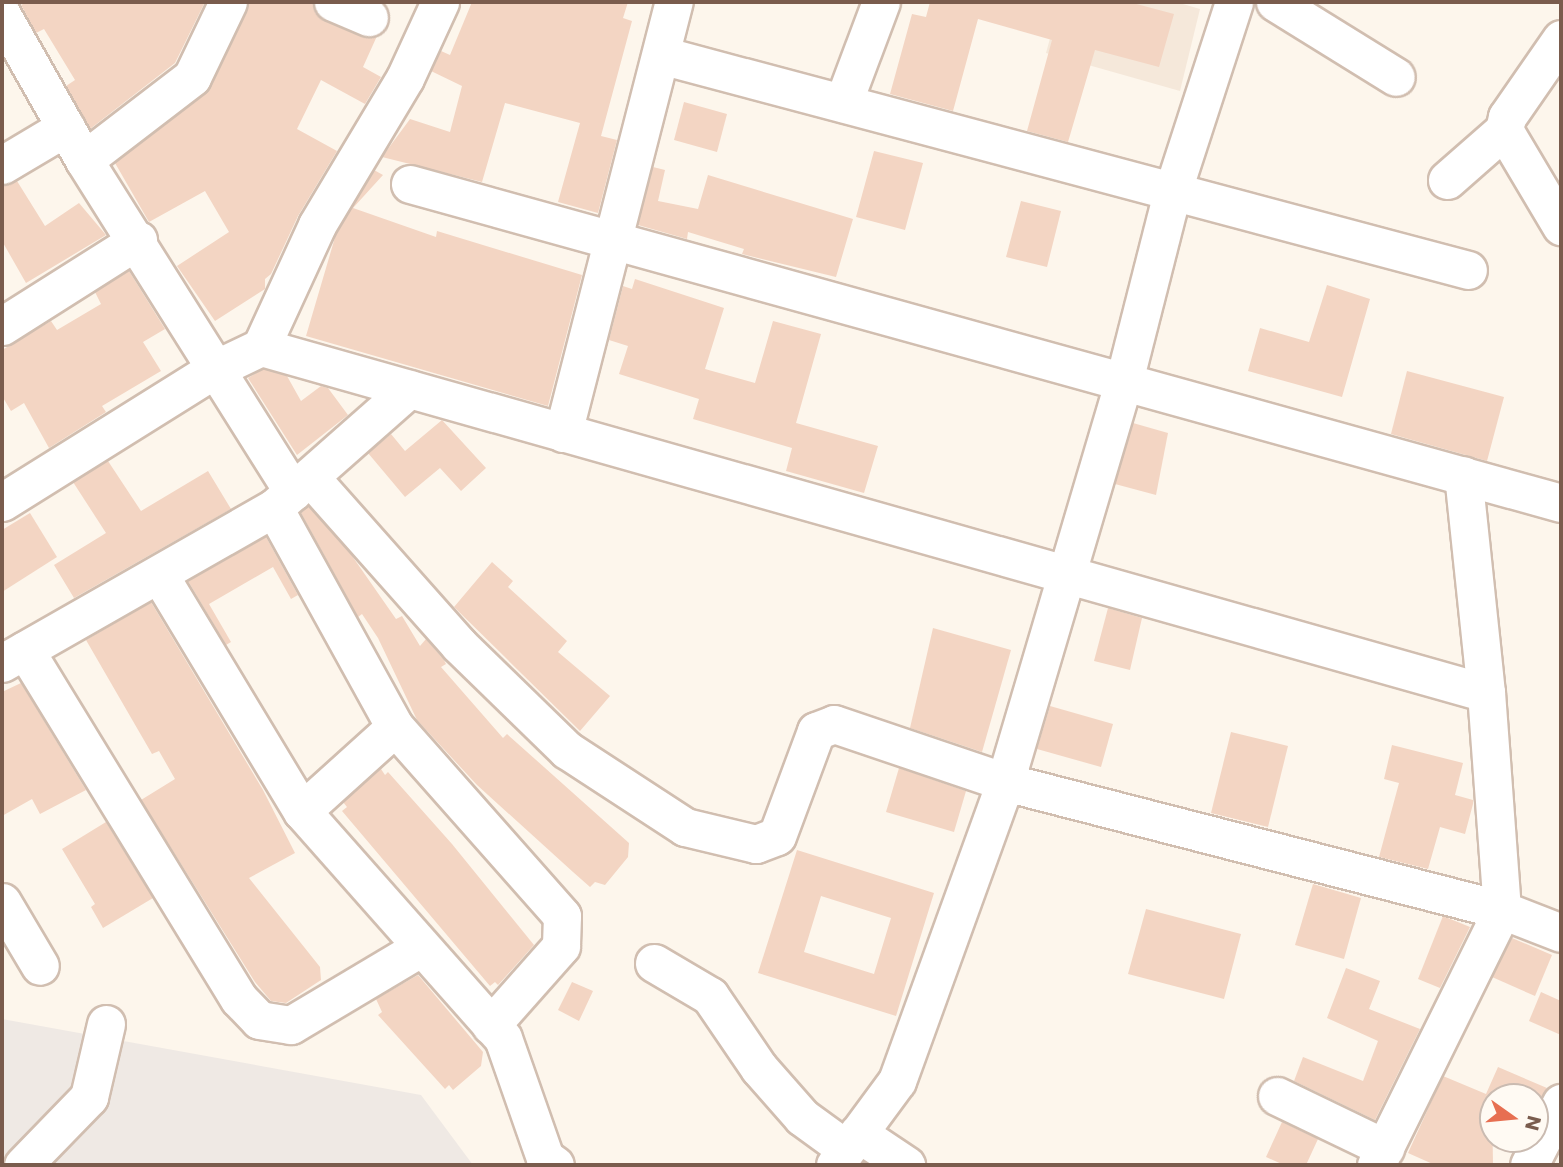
<!DOCTYPE html>
<html>
<head>
<meta charset="utf-8">
<style>
  body { margin:0 }
  #map { position:relative; width:1563px; height:1167px; overflow:hidden; background:#fdf6ec; font-family:Poppins,sans-serif }
  div>[style] { position:absolute }
  .residential>* { inset:0; background:#f5e8da }
  .industrial>* { inset:0; background:#efe9e4 }
  .building>* { inset:0; background:#f3d5c3 }
  .roads { filter:drop-shadow(2px 0 #d1beb0) drop-shadow(-2px 0 #d1beb0) drop-shadow(0 2px #d1beb0) drop-shadow(0 -2px #d1beb0) }
  .minor>* { height:37px; margin:-18.5px; padding:0 18.5px; transform-origin:18.5px; border-radius:18.5px; background:#fff }
  span { translate:-50% -50%; white-space:nowrap; text-align:center; line-height:1.15; -webkit-text-stroke:5px #fffaf3; paint-order:stroke }
  .frame { position:absolute; inset:0; border:4px solid #7a5c4d; pointer-events:none }
  .north { position:absolute; left:1479px; top:1083px; width:70px; height:70px; box-sizing:border-box; background:#fffaf3; border:2px solid #cabbb1; border-radius:50%; rotate:105deg; font-size:19px; font-weight:700; line-height:28px; text-align:center; color:#7a5c4d }
  .north::after { content:''; display:block; margin:auto; width:24px; height:32px; background:#e76f51; clip-path:polygon(50% 0,100% 100%,50% 72%,0 100%) }
</style>
</head>
<body>
<div id="map">
  <div class="residential">
    <div style="clip-path:polygon(1060px 2px,1176px 2px,1200px 9px,1180px 91px,1046px 53px)"></div>
  </div>
  <div class="industrial">
    <div style="clip-path:polygon(2px 1019px,421px 1095px,473px 1165px,2px 1165px)"></div>
  </div>
  <div class="building">
    <div style="clip-path:polygon(27px 2px,205px 2px,175px 63px,90px 129px,66px 86px,75px 80px,44px 29px,36px 33px,21px 5px)"></div>
    <div style="clip-path:polygon(249px 2px,312px 2px,316px 14px,325px 21px,361px 36px,377px 36px,363px 67px,381px 77px,365px 104px,321px 80px,297px 129px,337px 151px,298px 216px,271px 274px,265px 279px,265px 289px,215px 321px,177px 266px,229px 232px,205px 191px,149px 222px,115px 163px,205px 93px)"></div>
    <div style="clip-path:polygon(472px 2px,628px 2px,623px 18px,632px 21px,601px 136px,617px 140px,598px 213px,558px 202px,580px 123px,505px 103px,482px 182px,382px 157px,410px 119px,450px 132px,462px 86px,431px 71px,441px 51px,450px 55px)"></div>
    <div style="clip-path:polygon(930px 2px,1129px 2px,1174px 14px,1159px 67px,1095px 50px,1068px 142px,1027px 131px,1052px 40px,978px 19px,953px 111px,890px 94px,912px 14px,926px 17px)"></div>
    <div style="clip-path:polygon(684px 102px,727px 114px,717px 152px,674px 140px)"></div>
    <div style="clip-path:polygon(874px 151px,923px 163px,905px 230px,856px 217px)"></div>
    <div style="clip-path:polygon(653px 167px,665px 170px,658px 201px,698px 209px,708px 175px,853px 219px,836px 277px,742px 254px,744px 249px,688px 232px,687px 239px,638px 225px)"></div>
    <div style="clip-path:polygon(374px 170px,383px 175px,353px 208px,436px 237px,437px 231px,582px 275px,548px 406px,306px 336px,336px 234px)"></div>
    <div style="clip-path:polygon(17px 181px,45px 226px,79px 203px,106px 235px,26px 283px,2px 241px,2px 186px)"></div>
    <div style="clip-path:polygon(1021px 201px,1061px 211px,1047px 267px,1006px 257px)"></div>
    <div style="clip-path:polygon(129px 271px,165px 329px,143px 342px,161px 371px,102px 406px,106px 412px,49px 448px,24px 403px,11px 411px,2px 396px,2px 350px,51px 321px,57px 330px,101px 304px,95px 292px)"></div>
    <div style="clip-path:polygon(635px 279px,724px 308px,705px 369px,755px 383px,773px 321px,821px 334px,796px 423px,878px 446px,864px 493px,786px 471px,792px 448px,693px 419px,699px 399px,619px 374px,628px 346px,609px 340px,623px 286px,632px 289px)"></div>
    <div style="clip-path:polygon(1327px 285px,1370px 299px,1342px 397px,1248px 371px,1260px 328px,1309px 342px)"></div>
    <div style="clip-path:polygon(263px 369px,287px 376px,301px 401px,321px 386px,328px 388px,348px 415px,297px 455px,248px 378px)"></div>
    <div style="clip-path:polygon(1407px 371px,1504px 397px,1487px 461px,1391px 434px)"></div>
    <div style="clip-path:polygon(442px 420px,486px 468px,461px 491px,440px 468px,405px 497px,368px 453px,391px 434px,405px 451px)"></div>
    <div style="clip-path:polygon(1133px 423px,1168px 433px,1156px 495px,1115px 484px)"></div>
    <div style="clip-path:polygon(108px 461px,141px 511px,208px 471px,231px 509px,74px 598px,54px 565px,106px 533px,73px 482px)"></div>
    <div style="clip-path:polygon(308px 506px,350px 553px,396px 619px,402px 616px,420px 646px,426px 639px,444px 660px,446px 664px,441px 667px,503px 738px,507px 734px,629px 843px,628px 857px,605px 885px,595px 882px,590px 887px,573px 872px,477px 785px,417px 720px,378px 638px,362px 614px,358px 617px,301px 513px)"></div>
    <div style="clip-path:polygon(30px 513px,57px 557px,2px 592px,2px 530px)"></div>
    <div style="clip-path:polygon(266px 537px,298px 595px,291px 599px,273px 567px,209px 604px,231px 642px,226px 645px,188px 581px)"></div>
    <div style="clip-path:polygon(492px 562px,513px 581px,508px 587px,567px 641px,558px 652px,610px 696px,580px 731px,454px 607px)"></div>
    <div style="clip-path:polygon(151px 602px,263px 790px,295px 853px,249px 878px,320px 967px,321px 980px,286px 1003px,271px 1001px,255px 982px,141px 800px,175px 779px,159px 751px,152px 754px,86px 640px)"></div>
    <div style="clip-path:polygon(1108px 608px,1142px 618px,1130px 670px,1094px 661px)"></div>
    <div style="clip-path:polygon(933px 628px,1011px 650px,982px 752px,910px 728px)"></div>
    <div style="clip-path:polygon(21px 683px,86px 790px,40px 814px,32px 799px,2px 816px,2px 692px)"></div>
    <div style="clip-path:polygon(1050px 706px,1113px 724px,1101px 767px,1037px 749px)"></div>
    <div style="clip-path:polygon(1231px 732px,1288px 746px,1268px 827px,1211px 813px)"></div>
    <div style="clip-path:polygon(1392px 745px,1463px 763px,1455px 795px,1473px 800px,1473px 804px,1465px 834px,1440px 827px,1428px 869px,1379px 857px,1399px 783px,1384px 779px)"></div>
    <div style="clip-path:polygon(899px 768px,966px 791px,954px 832px,886px 812px)"></div>
    <div style="clip-path:polygon(381px 769px,385px 775px,388px 772px,452px 844px,534px 945px,498px 985px,495px 982px,490px 986px,342px 811px,347px 807px,343px 802px)"></div>
    <div style="clip-path:polygon(106px 822px,153px 898px,103px 928px,91px 907px,95px 904px,62px 849px)"></div>
    <div style="clip-path:polygon(evenodd,797px 850px,934px 893px,896px 1016px,758px 973px,797px 850px,821px 896px,891px 918px,874px 974px,804px 952px,821px 896px)"></div>
    <div style="clip-path:polygon(1313px 884px,1361px 898px,1344px 959px,1295px 945px)"></div>
    <div style="clip-path:polygon(1146px 909px,1241px 934px,1224px 999px,1128px 974px)"></div>
    <div style="clip-path:polygon(1443px 916px,1470px 927px,1440px 988px,1418px 979px)"></div>
    <div style="clip-path:polygon(1512px 938px,1552px 955px,1535px 996px,1492px 977px)"></div>
    <div style="clip-path:polygon(1346px 968px,1380px 981px,1369px 1009px,1420px 1029px,1375px 1120px,1294px 1081px,1303px 1057px,1363px 1081px,1378px 1041px,1327px 1018px)"></div>
    <div style="clip-path:polygon(418px 975px,483px 1052px,481px 1066px,453px 1090px,449px 1085px,445px 1089px,378px 1015px,382px 1012px,376px 999px)"></div>
    <div style="clip-path:polygon(572px 982px,593px 991px,579px 1021px,558px 1010px)"></div>
    <div style="clip-path:polygon(1541px 992px,1561px 1001px,1561px 1035px,1529px 1021px)"></div>
    <div style="clip-path:polygon(1498px 1067px,1547px 1088px,1535px 1108px,1535px 1097px,1492px 1097px,1493px 1165px,1435px 1165px,1408px 1153px,1443px 1076px,1486px 1094px)"></div>
    <div style="clip-path:polygon(1282px 1122px,1318px 1139px,1306px 1165px,1284px 1165px,1266px 1157px)"></div>
  </div>
  <div class="roads">
    <div class="minor">
      <div style="left:333px;top:2px;width:39px;rotate:23deg"></div>
      <div style="left:1275px;top:2px;width:142px;rotate:31.8deg"></div>
      <div style="left:2px;top:15px;width:167px;rotate:60.5deg"></div>
      <div style="left:84px;top:160px;width:392px;rotate:57.8deg"></div>
      <div style="left:1561px;top:39px;width:95px;rotate:124.7deg"></div>
      <div style="left:1507px;top:117px;width:13px;rotate:103deg"></div>
      <div style="left:1504px;top:130px;width:112px;rotate:59.3deg"></div>
      <div style="left:661px;top:55px;width:835px;rotate:14.92deg"></div>
      <div style="left:843px;top:103px;width:108px;rotate:-69.4deg"></div>
      <div style="left:84px;top:160px;width:136px;rotate:-37.5deg"></div>
      <div style="left:192px;top:77px;width:83px;rotate:-64.4deg"></div>
      <div style="left:2px;top:165px;width:74px;rotate:-30.7deg"></div>
      <div style="left:1447px;top:180px;width:76px;rotate:-41.3deg"></div>
      <div style="left:410px;top:184px;width:1194px;rotate:15.49deg"></div>
      <div style="left:2px;top:326px;width:161px;rotate:-32.3deg"></div>
      <div style="left:261px;top:347px;width:1273px;rotate:15.77deg"></div>
      <div style="left:563px;top:433px;width:445px;rotate:-75.6deg"></div>
      <div style="left:310px;top:477px;width:225px;rotate:48.4deg"></div>
      <div style="left:459px;top:645px;width:151px;rotate:44.2deg"></div>
      <div style="left:567px;top:750px;width:141px;rotate:33.1deg"></div>
      <div style="left:685px;top:827px;width:73px;rotate:13.5deg"></div>
      <div style="left:756px;top:844px;width:22px;rotate:-21deg"></div>
      <div style="left:777px;top:836px;width:112px;rotate:-69.6deg"></div>
      <div style="left:816px;top:731px;width:19px;rotate:-21deg"></div>
      <div style="left:834px;top:724px;width:181px;rotate:18.7deg"></div>
      <div style="left:1005px;top:782px;width:513px;rotate:14.44deg"></div>
      <div style="left:1502px;top:910px;width:63px;rotate:21.3deg"></div>
      <div style="left:2px;top:502px;width:249px;rotate:-32deg"></div>
      <div style="left:213px;top:370px;width:53px;rotate:-25.6deg"></div>
      <div style="left:261px;top:347px;width:134px;rotate:-65.3deg"></div>
      <div style="left:317px;top:225px;width:171px;rotate:-59.1deg"></div>
      <div style="left:405px;top:78px;width:84px;rotate:-65.3deg"></div>
      <div style="left:274px;top:508px;width:250px;rotate:61.1deg"></div>
      <div style="left:160px;top:576px;width:275px;rotate:58.9deg"></div>
      <div style="left:302px;top:811px;width:303px;rotate:48.5deg"></div>
      <div style="left:503px;top:1038px;width:127px;rotate:70.7deg"></div>
      <div style="left:545px;top:1158px;width:12px;rotate:35deg"></div>
      <div style="left:25px;top:650px;width:409px;rotate:58.5deg"></div>
      <div style="left:239px;top:999px;width:29px;rotate:46deg"></div>
      <div style="left:259px;top:1020px;width:32px;rotate:9deg"></div>
      <div style="left:291px;top:1025px;width:150px;rotate:-30.8deg"></div>
      <div style="left:2px;top:663px;width:313px;rotate:-29.7deg"></div>
      <div style="left:274px;top:508px;width:180px;rotate:-41.4deg"></div>
      <div style="left:302px;top:811px;width:125px;rotate:-42.1deg"></div>
      <div style="left:395px;top:727px;width:252px;rotate:48.5deg"></div>
      <div style="left:562px;top:916px;width:30px;rotate:92deg"></div>
      <div style="left:561px;top:946px;width:106px;rotate:131.5deg"></div>
      <div style="left:2px;top:902px;width:74px;rotate:59.3deg"></div>
      <div style="left:654px;top:963px;width:65px;rotate:30.5deg"></div>
      <div style="left:710px;top:996px;width:87px;rotate:55.8deg"></div>
      <div style="left:759px;top:1068px;width:65px;rotate:48.7deg"></div>
      <div style="left:802px;top:1117px;width:54px;rotate:36deg"></div>
      <div style="left:1277px;top:1096px;width:120px;rotate:25.7deg"></div>
      <div style="left:858px;top:1133px;width:58px;rotate:33.7deg"></div>
      <div style="left:23px;top:1165px;width:95px;rotate:-45.9deg"></div>
      <div style="left:89px;top:1097px;width:75px;rotate:-76.9deg"></div>
      <div style="left:835px;top:1165px;width:104px;rotate:-53.6deg"></div>
      <div style="left:897px;top:1081px;width:318px;rotate:-70.1deg"></div>
      <div style="left:1005px;top:782px;width:418px;rotate:-73.5deg"></div>
      <div style="left:1124px;top:381px;width:194px;rotate:-75.7deg"></div>
      <div style="left:1172px;top:193px;width:201px;rotate:-72deg"></div>
      <div style="left:1376px;top:1165px;width:284px;rotate:-63.7deg"></div>
      <div style="left:1502px;top:910px;width:218px;rotate:-94.2deg"></div>
      <div style="left:1486px;top:693px;width:219px;rotate:-96deg"></div>
      <div style="left:1529px;top:1165px;width:70px;rotate:-62.7deg"></div>
    </div>
  </div>
  <div class="frame"></div>
  <div class="north">N</div>
</div>
</body>
</html>
